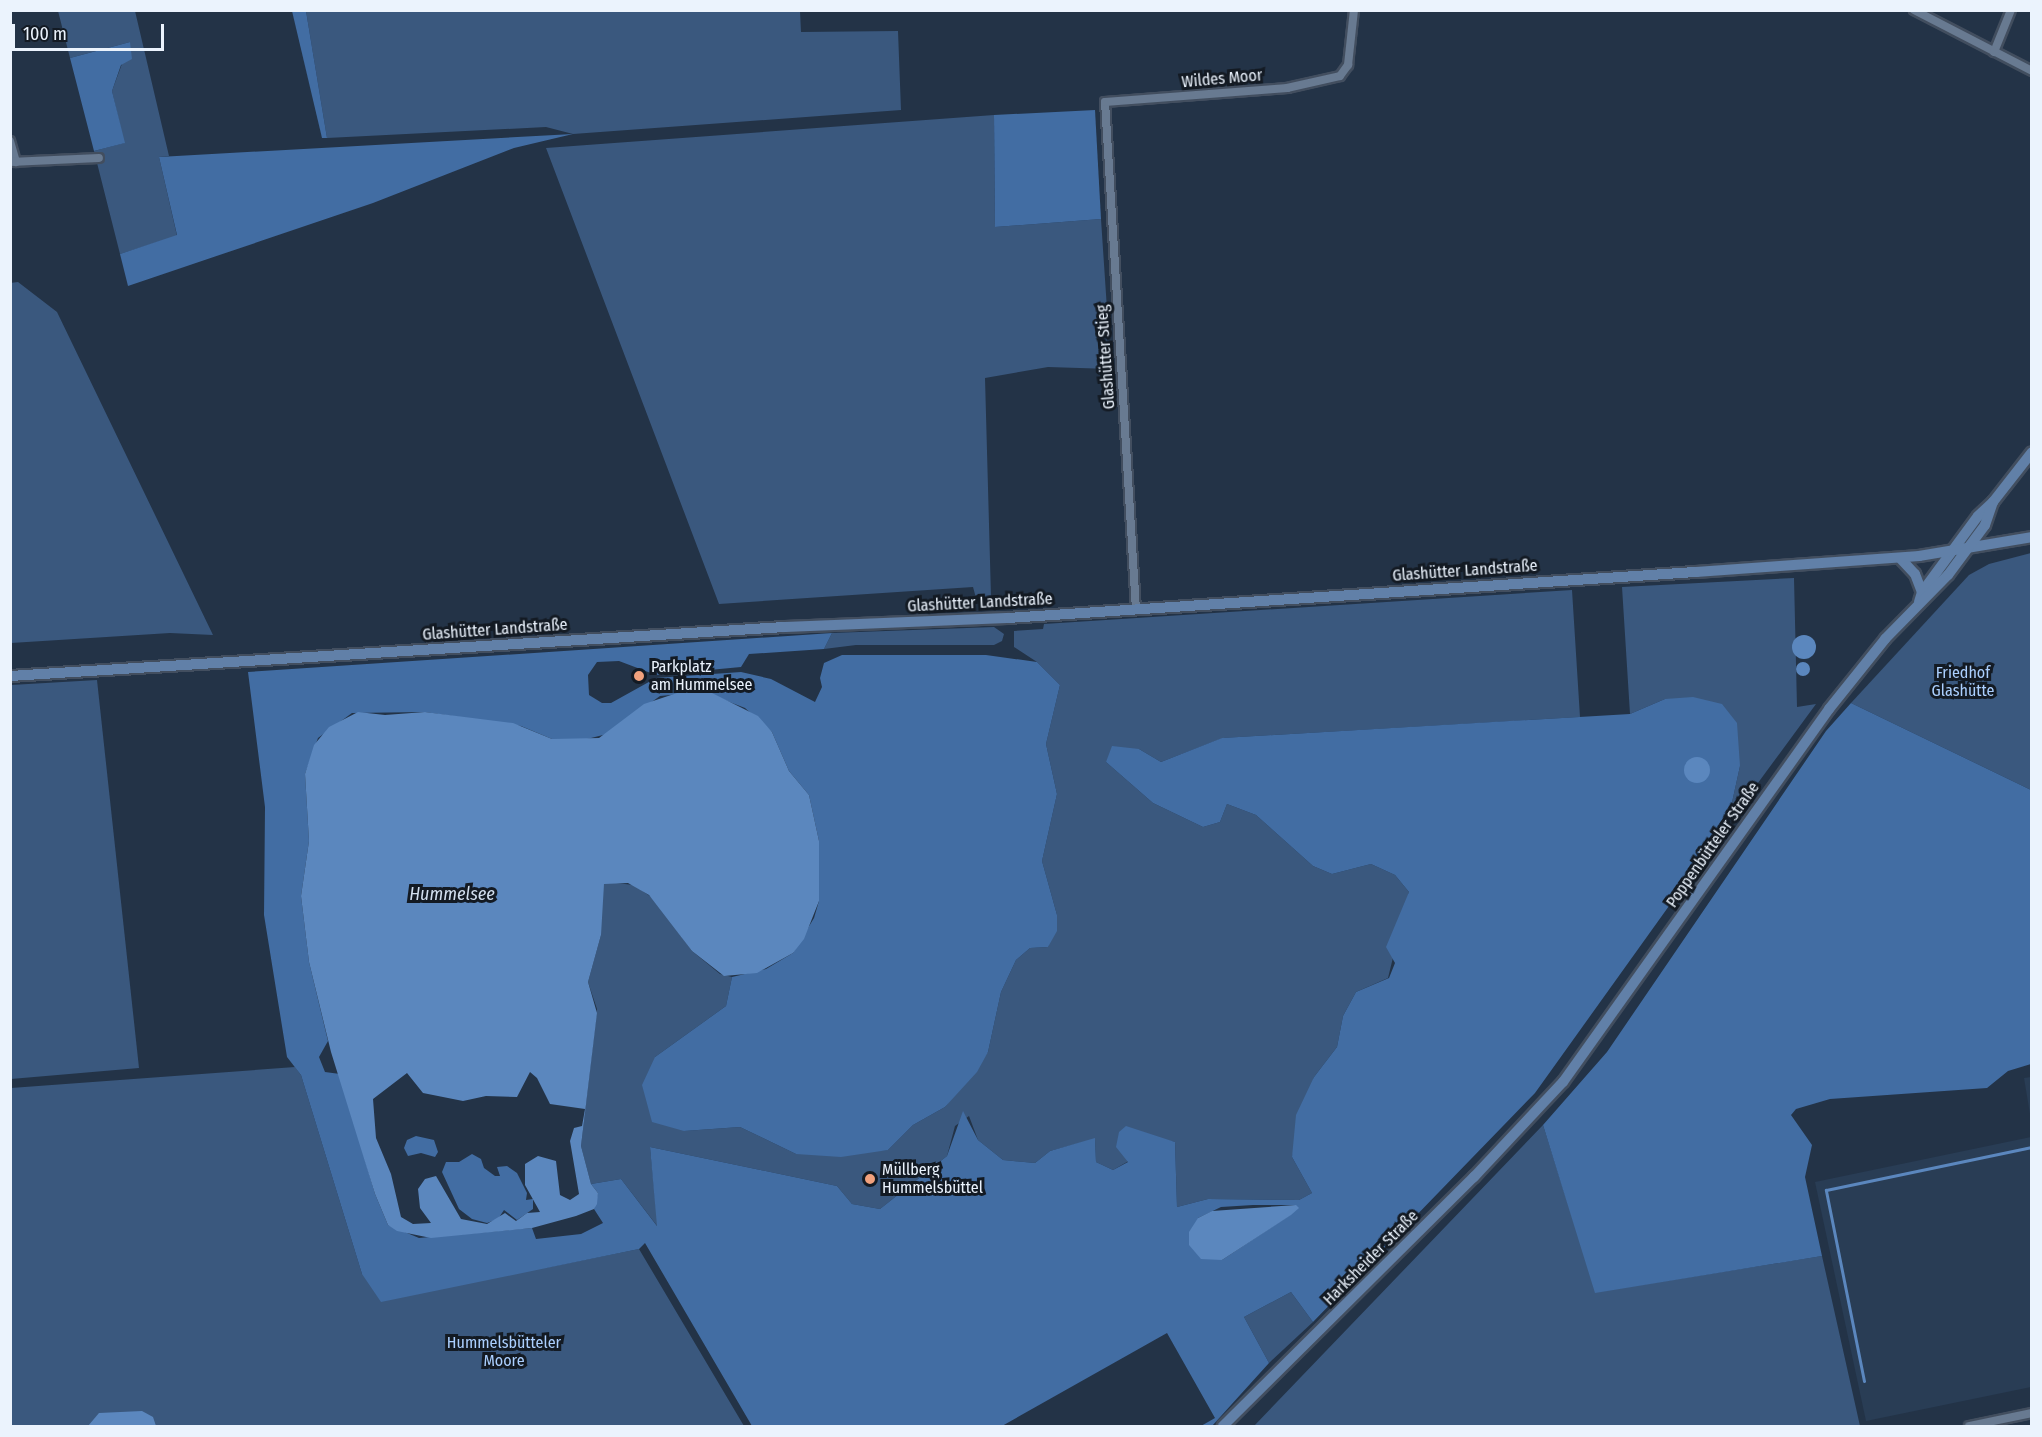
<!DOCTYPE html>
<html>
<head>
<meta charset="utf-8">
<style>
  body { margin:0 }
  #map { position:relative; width:2042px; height:1437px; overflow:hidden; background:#233347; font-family:"Fira Sans Condensed",sans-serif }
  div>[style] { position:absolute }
  .built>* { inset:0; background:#293d55 }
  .green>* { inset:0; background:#3a587e }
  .forest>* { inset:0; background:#426da3 }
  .water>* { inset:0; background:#5b87be }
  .round { border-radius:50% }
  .stream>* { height:3px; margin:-1.5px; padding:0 1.5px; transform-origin:1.5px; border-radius:1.5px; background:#5b87be }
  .roads { filter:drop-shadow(2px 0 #424e5f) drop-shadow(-2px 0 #424e5f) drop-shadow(0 2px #424e5f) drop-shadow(0 -2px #424e5f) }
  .street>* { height:8px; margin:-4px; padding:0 4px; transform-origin:4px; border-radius:4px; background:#687a91 }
  .secondary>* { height:10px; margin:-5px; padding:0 5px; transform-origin:5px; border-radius:5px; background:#6180a8 }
  .dots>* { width:16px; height:16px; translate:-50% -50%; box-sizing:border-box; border:3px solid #131a23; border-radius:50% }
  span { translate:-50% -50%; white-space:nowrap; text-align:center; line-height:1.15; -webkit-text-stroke:6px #131a23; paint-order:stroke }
  .street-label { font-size:16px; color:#ebf3fd }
  .poi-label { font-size:16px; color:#ebf3fd }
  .left { translate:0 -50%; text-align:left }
  .park-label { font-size:16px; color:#abcffe }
  .water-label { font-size:18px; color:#d2dfef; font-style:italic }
  .frame { position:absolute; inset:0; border:12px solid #ebf3fd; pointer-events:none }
  .scale { position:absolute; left:12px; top:24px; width:152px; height:27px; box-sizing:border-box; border:3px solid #ebf3fd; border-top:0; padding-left:8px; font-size:18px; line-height:21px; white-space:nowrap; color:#ebf3fd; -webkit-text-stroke:4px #131a23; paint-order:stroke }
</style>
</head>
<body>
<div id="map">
  <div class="built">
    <div style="clip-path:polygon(2031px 1077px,2032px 1077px,2031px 1120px,2024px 1078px)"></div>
    <div style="clip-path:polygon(2031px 1137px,2031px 1387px,1866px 1421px,1815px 1182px)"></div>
  </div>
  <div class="green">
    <div style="clip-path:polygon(58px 11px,135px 11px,169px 156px,159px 157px,177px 236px,120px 254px,94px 151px,124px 143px,112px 91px,130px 42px,70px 58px)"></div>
    <div style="clip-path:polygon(306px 11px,800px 11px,801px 32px,898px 31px,901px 110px,573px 134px,546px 127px,327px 138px)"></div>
    <div style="clip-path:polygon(994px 115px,995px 227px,1101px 219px,1111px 369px,1048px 367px,985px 378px,991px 597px,976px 598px,973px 587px,719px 604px,546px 148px)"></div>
    <div style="clip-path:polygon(18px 282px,57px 312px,213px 635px,170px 633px,11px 643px,10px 283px)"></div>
    <div style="clip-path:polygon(2031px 553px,2031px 790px,1851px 703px,1969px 575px,1989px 564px)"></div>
    <div style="clip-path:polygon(1794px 578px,1797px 707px,1816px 704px,1727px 825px,1740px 766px,1665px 699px,1630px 714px,1622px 587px)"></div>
    <div style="clip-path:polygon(1572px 590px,1580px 717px,1223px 738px,1161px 762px,1139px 749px,1106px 762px,1153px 803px,1203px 827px,1220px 822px,1227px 804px,1256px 815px,1313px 866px,1332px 874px,1371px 864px,1395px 875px,1409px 892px,1388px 978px,1356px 992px,1343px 1016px,1337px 1047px,1314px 1077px,1292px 1157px,1312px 1193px,1299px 1200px,1208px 1199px,1177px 1207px,1175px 1142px,1165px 1140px,1113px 1170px,1096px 1162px,1095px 1139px,1050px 1151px,1035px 1163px,1003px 1160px,978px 1140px,969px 1116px,955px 1126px,947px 1156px,880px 1209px,852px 1204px,837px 1186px,650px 1147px,658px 1227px,621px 1179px,591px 1184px,581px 1146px,597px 1009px,588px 982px,601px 935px,601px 886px,607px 882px,634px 885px,654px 899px,692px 951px,720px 974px,732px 977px,726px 1006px,655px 1057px,684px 1131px,740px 1127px,796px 1154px,888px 1150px,913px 1125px,945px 1107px,988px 1052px,1001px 992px,1016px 960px,1030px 948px,1048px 947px,1057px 915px,1042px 861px,1057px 794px,1046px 744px,1060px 685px,1037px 662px,1014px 647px,1014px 631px,1043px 629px,1044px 624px)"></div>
    <div style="clip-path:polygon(994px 627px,1004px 634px,1002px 641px,994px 645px,856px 645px,824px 649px,832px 633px)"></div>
    <div style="clip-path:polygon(97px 680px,139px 1068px,11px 1079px,11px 685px)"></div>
    <div style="clip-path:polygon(295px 1067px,301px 1075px,362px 1274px,544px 1268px,639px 1249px,744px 1426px,11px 1426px,11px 1088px)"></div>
    <div style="clip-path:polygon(1543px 1125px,1596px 1292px,1822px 1256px,1860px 1426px,1254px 1426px)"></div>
    <div style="clip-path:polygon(1291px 1292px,1313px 1322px,1269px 1363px,1244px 1317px)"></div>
  </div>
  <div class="forest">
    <div style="clip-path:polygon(292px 11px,306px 11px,327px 138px,322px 138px)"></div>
    <div style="clip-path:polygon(130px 42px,132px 59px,121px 65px,112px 91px,125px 143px,94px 151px,70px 58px)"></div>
    <div style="clip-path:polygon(1095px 110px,1101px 219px,995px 227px,994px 115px)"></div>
    <div style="clip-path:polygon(573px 134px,514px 148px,373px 203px,128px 286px,120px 254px,177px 235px,159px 157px)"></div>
    <div style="clip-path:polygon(evenodd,832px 633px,824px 649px,749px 654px,741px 667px,656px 675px,619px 661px,597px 662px,588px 675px,589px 695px,602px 703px,611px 703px,656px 678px,741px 672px,771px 679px,815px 702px,822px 687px,820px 678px,824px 663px,842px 655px,986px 655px,1037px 662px,1060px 685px,1046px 744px,1057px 794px,1042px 861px,1057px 915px,1057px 931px,1048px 947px,1030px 948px,1016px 960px,1001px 992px,988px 1052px,977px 1072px,945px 1107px,913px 1125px,888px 1150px,841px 1157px,796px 1154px,740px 1127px,684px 1131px,652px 1122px,642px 1085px,655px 1057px,726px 1006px,732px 977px,766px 969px,793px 953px,814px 918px,819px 901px,819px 841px,809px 795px,789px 771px,772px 732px,745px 708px,704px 692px,660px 696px,607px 734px,583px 740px,552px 739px,521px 726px,425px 712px,352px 713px,318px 738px,305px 774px,309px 841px,301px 896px,309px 962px,328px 1041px,319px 1057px,325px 1072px,340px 1074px,375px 1194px,388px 1225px,419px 1238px,532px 1228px,536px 1239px,581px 1234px,603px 1223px,594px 1209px,598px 1193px,591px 1184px,621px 1179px,657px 1226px,650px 1147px,837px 1186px,852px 1204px,880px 1209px,947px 1156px,963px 1111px,978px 1140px,1003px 1160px,1035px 1163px,1050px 1151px,1095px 1138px,1096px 1162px,1113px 1170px,1128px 1162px,1116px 1147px,1119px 1132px,1126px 1126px,1175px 1142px,1177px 1207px,1208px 1199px,1299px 1200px,1312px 1193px,1292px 1157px,1296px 1115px,1314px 1077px,1337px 1047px,1343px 1016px,1356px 992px,1389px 978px,1395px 963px,1386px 947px,1409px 892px,1395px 875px,1371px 864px,1332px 874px,1313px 866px,1256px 815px,1227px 804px,1220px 822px,1203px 827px,1153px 803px,1106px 762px,1112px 746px,1139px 749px,1161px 762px,1222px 738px,1630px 714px,1665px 699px,1693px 697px,1722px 704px,1737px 723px,1740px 766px,1727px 825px,1535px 1093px,1313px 1322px,1291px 1292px,1244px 1317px,1269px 1363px,1212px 1426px,1201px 1426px,1215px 1418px,1167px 1333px,1002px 1426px,752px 1426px,645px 1243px,639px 1249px,381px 1302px,362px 1274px,301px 1075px,287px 1057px,264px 915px,265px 807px,248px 672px,832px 633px,1253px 1205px,1296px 1205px,1290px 1215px,1222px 1260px,1198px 1218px,1221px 1207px,1253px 1205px)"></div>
    <div style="clip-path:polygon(1851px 703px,2031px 790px,2031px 1064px,2008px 1071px,1987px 1088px,1830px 1099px,1796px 1109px,1791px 1115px,1812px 1145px,1805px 1177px,1822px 1256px,1595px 1293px,1543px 1125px,1607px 1052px,1826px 731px)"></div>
    <div style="clip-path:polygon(416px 1136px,434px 1140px,438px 1152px,435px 1157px,421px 1153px,408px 1156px,404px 1148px,407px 1140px)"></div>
    <div style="clip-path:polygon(472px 1154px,481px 1159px,484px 1168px,495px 1176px,500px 1176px,497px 1167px,507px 1166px,517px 1173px,527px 1193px,526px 1200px,533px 1199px,533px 1209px,517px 1220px,504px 1210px,498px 1219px,487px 1223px,472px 1219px,459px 1209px,442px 1172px,446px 1162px,459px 1162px)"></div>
  </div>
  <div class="water">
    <div class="round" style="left:1792px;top:635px;width:24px;height:24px"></div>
    <div class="round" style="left:1796px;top:662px;width:14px;height:14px"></div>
    <div style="clip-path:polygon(evenodd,680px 692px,712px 693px,758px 716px,772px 732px,789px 771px,809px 795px,819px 841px,819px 901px,804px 939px,793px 953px,757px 973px,724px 976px,692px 951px,649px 895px,628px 883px,604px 884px,601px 935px,588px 982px,597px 1013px,581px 1146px,591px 1184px,598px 1193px,597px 1204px,594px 1209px,576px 1216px,532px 1228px,431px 1238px,397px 1231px,388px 1225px,375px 1194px,331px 1052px,309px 962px,301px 896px,309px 841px,305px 774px,314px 745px,329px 727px,358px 712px,385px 715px,425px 712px,513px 723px,552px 739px,599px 738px,644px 704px,680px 692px,530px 1072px,537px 1078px,550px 1104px,585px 1109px,582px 1126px,574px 1128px,570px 1141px,579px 1194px,570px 1200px,560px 1195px,556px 1161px,538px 1156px,525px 1164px,525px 1185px,540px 1212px,527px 1213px,516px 1221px,505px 1213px,487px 1224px,461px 1219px,436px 1176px,425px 1179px,418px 1189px,420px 1208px,431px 1223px,413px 1224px,401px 1217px,391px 1174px,376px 1138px,373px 1099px,407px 1073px,423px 1093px,463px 1101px,486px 1096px,517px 1097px,530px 1072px)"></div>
    <div class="round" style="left:1684px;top:757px;width:26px;height:26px"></div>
    <div style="clip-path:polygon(1296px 1205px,1299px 1208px,1291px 1215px,1222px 1260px,1201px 1259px,1189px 1245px,1189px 1232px,1198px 1218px,1212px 1211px)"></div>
    <div style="clip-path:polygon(142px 1411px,153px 1417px,156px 1426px,88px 1426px,99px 1413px)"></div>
  </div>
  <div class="stream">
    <div style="left:1864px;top:1381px;width:195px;rotate:-101.3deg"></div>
    <div style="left:1826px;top:1190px;width:210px;rotate:-11.8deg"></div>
  </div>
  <div class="roads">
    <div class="street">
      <div style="left:1914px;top:10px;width:133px;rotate:27.3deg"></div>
      <div style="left:1994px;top:52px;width:45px;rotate:-68deg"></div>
      <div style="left:10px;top:141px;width:22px;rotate:74deg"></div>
      <div style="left:10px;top:162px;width:89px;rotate:-2.6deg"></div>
      <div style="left:1136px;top:610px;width:509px;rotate:-93.49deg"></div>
      <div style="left:1105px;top:102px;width:183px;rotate:-4.4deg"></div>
      <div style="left:1287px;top:88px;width:54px;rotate:-12.8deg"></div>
      <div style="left:1340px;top:76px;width:14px;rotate:-54deg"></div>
      <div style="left:1348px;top:65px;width:55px;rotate:-83.8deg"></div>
      <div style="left:1969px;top:1426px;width:64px;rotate:-11.7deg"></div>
    </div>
    <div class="secondary">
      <div style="left:1900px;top:558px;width:22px;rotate:47deg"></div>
      <div style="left:1915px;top:574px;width:19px;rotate:69deg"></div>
      <div style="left:1919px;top:602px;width:10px;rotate:-73deg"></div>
      <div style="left:1922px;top:592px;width:94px;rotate:-53.6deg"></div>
      <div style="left:1978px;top:516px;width:21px;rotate:-43deg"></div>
      <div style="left:1993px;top:502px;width:63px;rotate:-52deg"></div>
      <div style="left:10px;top:676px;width:776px;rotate:-3.62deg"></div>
      <div style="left:784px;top:627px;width:224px;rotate:-2.3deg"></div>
      <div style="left:1008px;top:618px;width:690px;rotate:-3.83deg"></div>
      <div style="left:1696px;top:572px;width:224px;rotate:-4.1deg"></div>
      <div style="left:1919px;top:556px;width:115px;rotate:-9.5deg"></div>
      <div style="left:1223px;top:1426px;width:354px;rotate:-44.8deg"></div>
      <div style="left:1474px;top:1177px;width:130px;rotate:-46.9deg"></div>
      <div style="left:1563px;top:1082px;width:458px;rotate:-54.5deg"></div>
      <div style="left:1829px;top:709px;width:90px;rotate:-51.3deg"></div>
      <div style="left:1885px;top:639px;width:90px;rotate:-45.5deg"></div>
      <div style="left:1948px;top:575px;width:62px;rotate:-53.5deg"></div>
      <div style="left:1985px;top:525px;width:24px;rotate:-71deg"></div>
    </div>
  </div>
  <div class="dots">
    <div style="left:639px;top:676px;background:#f1a17d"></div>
    <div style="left:870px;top:1179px;background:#f1a17d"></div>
  </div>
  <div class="street-label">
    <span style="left:1222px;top:79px;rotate:-5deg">Wildes Moor</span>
    <span style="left:1106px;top:357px;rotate:-94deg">Glashütter Stieg</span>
    <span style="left:1465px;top:571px;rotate:-4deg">Glashütter Landstraße</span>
    <span style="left:980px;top:603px;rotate:-3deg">Glashütter Landstraße</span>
    <span style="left:495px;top:630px;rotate:-4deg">Glashütter Landstraße</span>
    <span style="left:1713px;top:845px;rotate:-55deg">Poppenbütteler Straße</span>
    <span style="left:1371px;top:1258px;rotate:-45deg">Harksheider Straße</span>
  </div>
  <div class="poi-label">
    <span class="left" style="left:651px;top:676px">Parkplatz<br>am Hummelsee</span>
    <span class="left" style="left:882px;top:1179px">Müllberg<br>Hummelsbüttel</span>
  </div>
  <div class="park-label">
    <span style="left:1963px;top:682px">Friedhof<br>Glashütte</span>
    <span style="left:504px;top:1352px">Hummelsbütteler<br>Moore</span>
  </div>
  <div class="water-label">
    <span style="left:452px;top:894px">Hummelsee</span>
  </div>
  <div class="frame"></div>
  <div class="scale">100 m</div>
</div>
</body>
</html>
